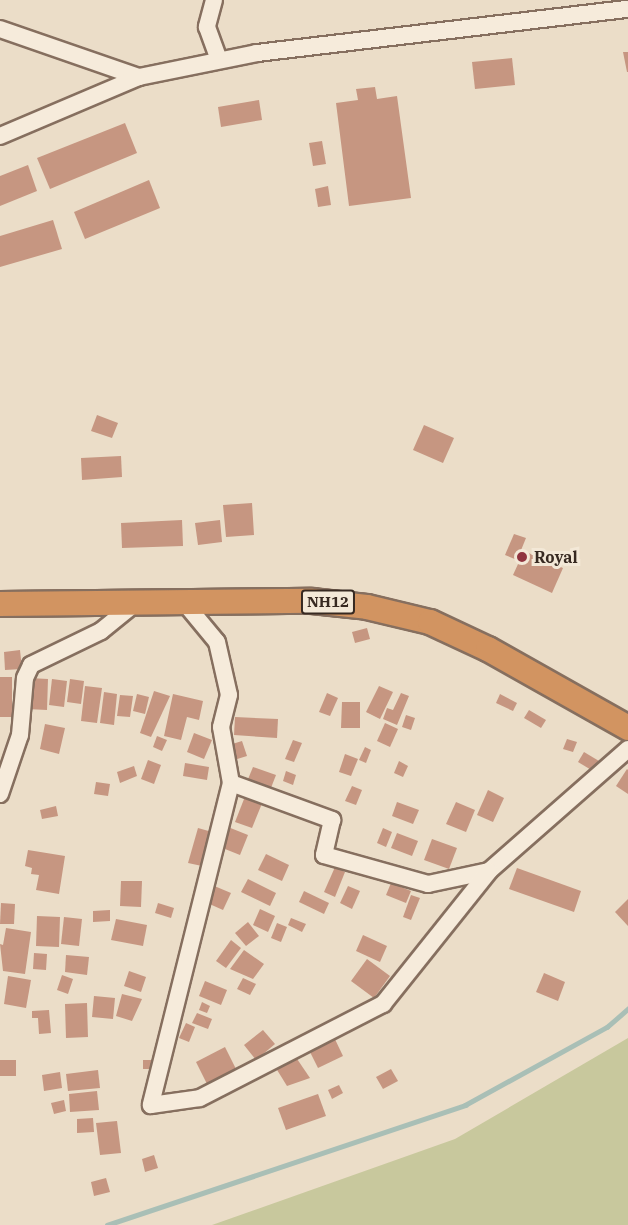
<!DOCTYPE html>
<html>
<head>
<meta charset="utf-8">
<style>
  body { margin:0 }
  #map { position:relative; width:628px; height:1225px; overflow:hidden; background:#ebddc8; font-family:"IBM Plex Serif",serif }
  div>[style] { position:absolute }
  .green>* { inset:0; background:#c8c89d }
  .stream>* { height:4.5px; margin:-2.25px; padding:0 2.25px; transform-origin:2.25px; border-radius:2.25px; background:#a9bfb6 }
  .building>* { inset:0; background:#c69681 }
  .roads { filter:drop-shadow(2px 0 #866f5f) drop-shadow(-2px 0 #866f5f) drop-shadow(0 2px #866f5f) drop-shadow(0 -2px #866f5f) }
  .minor>* { height:16px; margin:-8px; padding:0 8px; transform-origin:8px; border-radius:8px; background:#f6ebdb }
  .highway>* { height:24px; margin:-12px; padding:0 12px; transform-origin:12px; border-radius:12px; background:#d29461 }
  .dots>* { width:16px; height:16px; translate:-50% -50%; box-sizing:border-box; border:3px solid #f3e8d7; border-radius:50% }
  span { translate:-50% -50%; white-space:nowrap; text-align:center; line-height:1.15; -webkit-text-stroke:6px #f3e8d7; paint-order:stroke }
  .shield-label span { padding:2px 4px; background:#f3e8d7; border:2px solid; border-radius:4px; -webkit-text-stroke-width:0 }
  .shield-label { font-size:15px; color:#372921; font-weight:700 }
  .poi-label { font-size:16px; color:#372921; font-weight:700 }
  .left { translate:0 -50%; text-align:left }
</style>
</head>
<body>
<div id="map">
  <div class="green">
    <div style="clip-path:polygon(628px 1038px,628px 1225px,212px 1225px,455px 1139px)"></div>
  </div>
  <div class="stream">
    <div style="left:107px;top:1225px;width:378px;rotate:-18.5deg"></div>
    <div style="left:465px;top:1105px;width:162px;rotate:-28.8deg"></div>
    <div style="left:607px;top:1027px;width:28px;rotate:-41deg"></div>
  </div>
  <div class="building">
    <div style="clip-path:polygon(623px 52px,628px 52px,628px 72px,627px 72px)"></div>
    <div style="clip-path:polygon(512px 58px,515px 85px,475px 89px,472px 62px)"></div>
    <div style="clip-path:polygon(375px 87px,377px 99px,397px 96px,411px 198px,349px 206px,336px 103px,358px 100px,356px 89px)"></div>
    <div style="clip-path:polygon(259px 100px,262px 120px,221px 127px,218px 107px)"></div>
    <div style="clip-path:polygon(125px 123px,137px 153px,50px 189px,37px 158px)"></div>
    <div style="clip-path:polygon(322px 141px,326px 164px,313px 166px,309px 143px)"></div>
    <div style="clip-path:polygon(28px 165px,37px 191px,0 206px,0 176px)"></div>
    <div style="clip-path:polygon(149px 180px,160px 208px,85px 239px,74px 212px)"></div>
    <div style="clip-path:polygon(328px 186px,331px 205px,318px 207px,315px 189px)"></div>
    <div style="clip-path:polygon(53px 220px,62px 249px,0 267px,0 236px)"></div>
    <div style="clip-path:polygon(97px 415px,118px 423px,112px 438px,91px 431px)"></div>
    <div style="clip-path:polygon(424px 425px,454px 438px,443px 463px,413px 450px)"></div>
    <div style="clip-path:polygon(121px 456px,122px 477px,82px 480px,81px 458px)"></div>
    <div style="clip-path:polygon(252px 503px,254px 535px,226px 537px,223px 505px)"></div>
    <div style="clip-path:polygon(182px 520px,183px 546px,122px 548px,121px 523px)"></div>
    <div style="clip-path:polygon(220px 520px,222px 542px,198px 545px,195px 523px)"></div>
    <div style="clip-path:polygon(514px 534px,526px 538px,517px 560px,505px 555px)"></div>
    <div style="clip-path:polygon(524px 551px,563px 568px,552px 593px,513px 575px)"></div>
    <div style="clip-path:polygon(367px 628px,370px 639px,355px 643px,352px 632px)"></div>
    <div style="clip-path:polygon(20px 650px,22px 669px,5px 670px,4px 652px)"></div>
    <div style="clip-path:polygon(0 677px,12px 677px,12px 717px,0 717px)"></div>
    <div style="clip-path:polygon(29px 678px,48px 679px,47px 710px,27px 709px)"></div>
    <div style="clip-path:polygon(52px 679px,67px 681px,64px 707px,49px 705px)"></div>
    <div style="clip-path:polygon(70px 679px,84px 681px,81px 704px,67px 702px)"></div>
    <div style="clip-path:polygon(85px 686px,102px 688px,97px 723px,81px 721px)"></div>
    <div style="clip-path:polygon(379px 686px,393px 692px,380px 719px,366px 712px)"></div>
    <div style="clip-path:polygon(154px 691px,170px 696px,151px 737px,140px 733px)"></div>
    <div style="clip-path:polygon(104px 692px,117px 694px,114px 725px,100px 723px)"></div>
    <div style="clip-path:polygon(327px 693px,338px 698px,330px 716px,319px 712px)"></div>
    <div style="clip-path:polygon(401px 693px,409px 696px,397px 725px,383px 719px,387px 708px,393px 710px)"></div>
    <div style="clip-path:polygon(137px 694px,149px 697px,145px 714px,133px 711px)"></div>
    <div style="clip-path:polygon(173px 694px,203px 701px,199px 720px,187px 717px,181px 740px,164px 736px)"></div>
    <div style="clip-path:polygon(500px 694px,517px 703px,513px 711px,496px 703px)"></div>
    <div style="clip-path:polygon(120px 695px,133px 696px,130px 717px,117px 716px)"></div>
    <div style="clip-path:polygon(342px 702px,360px 702px,360px 728px,341px 728px)"></div>
    <div style="clip-path:polygon(529px 710px,546px 720px,541px 728px,524px 718px)"></div>
    <div style="clip-path:polygon(406px 715px,415px 718px,411px 730px,402px 727px)"></div>
    <div style="clip-path:polygon(235px 717px,278px 719px,277px 738px,234px 735px)"></div>
    <div style="clip-path:polygon(385px 723px,398px 729px,390px 747px,377px 741px)"></div>
    <div style="clip-path:polygon(45px 724px,65px 728px,59px 754px,40px 749px)"></div>
    <div style="clip-path:polygon(194px 733px,212px 740px,204px 759px,187px 752px)"></div>
    <div style="clip-path:polygon(157px 736px,167px 740px,162px 751px,153px 747px)"></div>
    <div style="clip-path:polygon(567px 739px,577px 742px,573px 752px,563px 749px)"></div>
    <div style="clip-path:polygon(293px 740px,302px 743px,294px 762px,285px 759px)"></div>
    <div style="clip-path:polygon(242px 741px,247px 756px,234px 760px,229px 745px)"></div>
    <div style="clip-path:polygon(365px 747px,371px 750px,366px 763px,359px 760px)"></div>
    <div style="clip-path:polygon(584px 752px,599px 761px,593px 771px,578px 762px)"></div>
    <div style="clip-path:polygon(345px 754px,358px 759px,351px 776px,339px 772px)"></div>
    <div style="clip-path:polygon(148px 760px,161px 765px,154px 784px,141px 779px)"></div>
    <div style="clip-path:polygon(399px 761px,408px 766px,403px 777px,394px 773px)"></div>
    <div style="clip-path:polygon(185px 763px,209px 767px,207px 780px,183px 776px)"></div>
    <div style="clip-path:polygon(134px 766px,137px 776px,120px 783px,117px 772px)"></div>
    <div style="clip-path:polygon(253px 767px,276px 775px,269px 793px,246px 784px)"></div>
    <div style="clip-path:polygon(627px 769px,628px 770px,628px 794px,616px 786px)"></div>
    <div style="clip-path:polygon(286px 771px,296px 775px,293px 785px,283px 781px)"></div>
    <div style="clip-path:polygon(96px 782px,110px 784px,108px 796px,94px 794px)"></div>
    <div style="clip-path:polygon(352px 786px,362px 790px,356px 805px,345px 801px)"></div>
    <div style="clip-path:polygon(488px 790px,504px 798px,493px 822px,477px 815px)"></div>
    <div style="clip-path:polygon(246px 794px,263px 801px,252px 828px,235px 822px)"></div>
    <div style="clip-path:polygon(397px 802px,419px 810px,413px 824px,392px 816px)"></div>
    <div style="clip-path:polygon(456px 802px,475px 810px,466px 832px,446px 824px)"></div>
    <div style="clip-path:polygon(56px 806px,58px 816px,42px 819px,40px 810px)"></div>
    <div style="clip-path:polygon(228px 827px,248px 835px,240px 855px,220px 847px)"></div>
    <div style="clip-path:polygon(198px 828px,212px 832px,202px 866px,188px 863px)"></div>
    <div style="clip-path:polygon(383px 828px,392px 832px,386px 847px,377px 843px)"></div>
    <div style="clip-path:polygon(397px 833px,418px 841px,412px 856px,391px 848px)"></div>
    <div style="clip-path:polygon(432px 839px,457px 848px,449px 869px,424px 860px)"></div>
    <div style="clip-path:polygon(28px 850px,65px 856px,59px 894px,36px 890px,39px 875px,31px 874px,32px 868px,25px 866px)"></div>
    <div style="clip-path:polygon(266px 854px,289px 865px,282px 881px,258px 870px)"></div>
    <div style="clip-path:polygon(335px 867px,345px 872px,335px 897px,324px 892px)"></div>
    <div style="clip-path:polygon(517px 868px,581px 891px,574px 912px,509px 889px)"></div>
    <div style="clip-path:polygon(248px 879px,276px 893px,270px 906px,241px 892px)"></div>
    <div style="clip-path:polygon(121px 881px,142px 881px,141px 907px,120px 906px)"></div>
    <div style="clip-path:polygon(391px 883px,411px 891px,406px 903px,386px 895px)"></div>
    <div style="clip-path:polygon(212px 885px,231px 893px,223px 910px,205px 902px)"></div>
    <div style="clip-path:polygon(348px 886px,360px 891px,352px 909px,340px 903px)"></div>
    <div style="clip-path:polygon(304px 891px,329px 903px,324px 914px,299px 902px)"></div>
    <div style="clip-path:polygon(411px 895px,420px 898px,411px 920px,403px 917px)"></div>
    <div style="clip-path:polygon(628px 899px,628px 926px,615px 912px)"></div>
    <div style="clip-path:polygon(1px 903px,15px 904px,14px 924px,0 924px)"></div>
    <div style="clip-path:polygon(158px 903px,174px 908px,171px 918px,155px 913px)"></div>
    <div style="clip-path:polygon(260px 909px,275px 916px,268px 932px,253px 925px)"></div>
    <div style="clip-path:polygon(110px 910px,110px 921px,93px 922px,93px 911px)"></div>
    <div style="clip-path:polygon(37px 916px,60px 917px,59px 947px,36px 946px)"></div>
    <div style="clip-path:polygon(64px 917px,82px 919px,79px 946px,61px 944px)"></div>
    <div style="clip-path:polygon(291px 918px,306px 924px,302px 932px,288px 925px)"></div>
    <div style="clip-path:polygon(116px 919px,147px 925px,143px 946px,111px 940px)"></div>
    <div style="clip-path:polygon(248px 922px,259px 936px,246px 946px,235px 933px)"></div>
    <div style="clip-path:polygon(277px 923px,287px 927px,281px 942px,271px 938px)"></div>
    <div style="clip-path:polygon(6px 928px,31px 932px,25px 974px,3px 971px,0 944px,3px 945px)"></div>
    <div style="clip-path:polygon(363px 935px,387px 946px,380px 962px,356px 951px)"></div>
    <div style="clip-path:polygon(231px 940px,241px 948px,226px 968px,216px 961px)"></div>
    <div style="clip-path:polygon(244px 950px,264px 964px,253px 979px,230px 969px)"></div>
    <div style="clip-path:polygon(34px 953px,47px 954px,46px 970px,33px 969px)"></div>
    <div style="clip-path:polygon(66px 955px,89px 957px,87px 975px,65px 972px)"></div>
    <div style="clip-path:polygon(367px 959px,390px 976px,374px 998px,351px 981px)"></div>
    <div style="clip-path:polygon(129px 971px,146px 977px,141px 992px,124px 986px)"></div>
    <div style="clip-path:polygon(544px 973px,565px 982px,558px 1001px,536px 992px)"></div>
    <div style="clip-path:polygon(62px 975px,73px 979px,68px 994px,57px 990px)"></div>
    <div style="clip-path:polygon(8px 976px,31px 980px,26px 1008px,4px 1004px)"></div>
    <div style="clip-path:polygon(243px 978px,256px 984px,250px 995px,237px 989px)"></div>
    <div style="clip-path:polygon(205px 981px,227px 990px,221px 1005px,199px 996px)"></div>
    <div style="clip-path:polygon(122px 994px,142px 999px,132px 1021px,116px 1016px)"></div>
    <div style="clip-path:polygon(94px 996px,115px 998px,113px 1019px,92px 1017px)"></div>
    <div style="clip-path:polygon(202px 1002px,210px 1006px,207px 1013px,199px 1010px)"></div>
    <div style="clip-path:polygon(87px 1003px,88px 1037px,66px 1038px,65px 1004px)"></div>
    <div style="clip-path:polygon(49px 1010px,51px 1033px,39px 1034px,38px 1018px,32px 1018px,32px 1011px)"></div>
    <div style="clip-path:polygon(197px 1013px,212px 1019px,208px 1029px,192px 1023px)"></div>
    <div style="clip-path:polygon(186px 1023px,195px 1027px,189px 1042px,179px 1038px)"></div>
    <div style="clip-path:polygon(263px 1030px,275px 1044px,256px 1060px,244px 1045px)"></div>
    <div style="clip-path:polygon(332px 1033px,343px 1056px,318px 1068px,307px 1046px)"></div>
    <div style="clip-path:polygon(225px 1047px,236px 1069px,207px 1084px,196px 1062px)"></div>
    <div style="clip-path:polygon(293px 1053px,310px 1078px,287px 1086px,274px 1065px)"></div>
    <div style="clip-path:polygon(0 1060px,16px 1060px,16px 1076px,0 1076px)"></div>
    <div style="clip-path:polygon(143px 1060px,156px 1060px,157px 1069px,143px 1069px)"></div>
    <div style="clip-path:polygon(391px 1069px,398px 1081px,383px 1089px,376px 1077px)"></div>
    <div style="clip-path:polygon(98px 1070px,100px 1088px,68px 1091px,66px 1074px)"></div>
    <div style="clip-path:polygon(60px 1072px,62px 1088px,44px 1091px,42px 1075px)"></div>
    <div style="clip-path:polygon(339px 1085px,343px 1093px,332px 1099px,328px 1090px)"></div>
    <div style="clip-path:polygon(97px 1091px,99px 1110px,70px 1112px,69px 1094px)"></div>
    <div style="clip-path:polygon(318px 1094px,326px 1116px,286px 1130px,278px 1108px)"></div>
    <div style="clip-path:polygon(64px 1100px,66px 1111px,54px 1114px,51px 1103px)"></div>
    <div style="clip-path:polygon(93px 1118px,94px 1132px,77px 1133px,77px 1119px)"></div>
    <div style="clip-path:polygon(117px 1121px,121px 1153px,100px 1155px,96px 1123px)"></div>
    <div style="clip-path:polygon(154px 1155px,158px 1168px,145px 1172px,142px 1159px)"></div>
    <div style="clip-path:polygon(106px 1178px,110px 1192px,94px 1196px,91px 1182px)"></div>
  </div>
  <div class="roads">
    <div class="minor">
      <div style="left:214px;top:0;width:28px;rotate:105deg"></div>
      <div style="left:207px;top:27px;width:33px;rotate:70deg"></div>
      <div style="left:0;top:29px;width:147px;rotate:19.1deg"></div>
      <div style="left:139px;top:77px;width:120px;rotate:-11.5deg"></div>
      <div style="left:257px;top:53px;width:374px;rotate:-6.8deg"></div>
      <div style="left:0;top:136px;width:151px;rotate:-23deg"></div>
      <div style="left:183px;top:601px;width:53px;rotate:50.3deg"></div>
      <div style="left:217px;top:642px;width:54px;rotate:77.2deg"></div>
      <div style="left:229px;top:695px;width:33px;rotate:104deg"></div>
      <div style="left:221px;top:727px;width:57px;rotate:79.9deg"></div>
      <div style="left:231px;top:783px;width:108px;rotate:20.1deg"></div>
      <div style="left:332px;top:820px;width:36px;rotate:103deg"></div>
      <div style="left:324px;top:855px;width:108px;rotate:15.6deg"></div>
      <div style="left:428px;top:884px;width:62px;rotate:-12deg"></div>
      <div style="left:489px;top:871px;width:185px;rotate:-41.3deg"></div>
      <div style="left:231px;top:783px;width:332px;rotate:104deg"></div>
      <div style="left:151px;top:1105px;width:49px;rotate:-8.1deg"></div>
      <div style="left:200px;top:1098px;width:206px;rotate:-27.2deg"></div>
      <div style="left:383px;top:1004px;width:170px;rotate:-51.4deg"></div>
      <div style="left:0;top:794px;width:62px;rotate:-71.3deg"></div>
      <div style="left:20px;top:735px;width:57px;rotate:-85deg"></div>
      <div style="left:25px;top:678px;width:14px;rotate:-65deg"></div>
      <div style="left:31px;top:665px;width:78px;rotate:-25.9deg"></div>
      <div style="left:101px;top:631px;width:48px;rotate:-39deg"></div>
    </div>
    <div class="highway">
      <div style="left:0;top:604px;width:312px;rotate:-0.6deg"></div>
      <div style="left:312px;top:601px;width:55px;rotate:6.2deg"></div>
      <div style="left:367px;top:607px;width:65px;rotate:13.4deg"></div>
      <div style="left:430px;top:622px;width:64px;rotate:25deg"></div>
      <div style="left:488px;top:649px;width:161px;rotate:29.4deg"></div>
    </div>
  </div>
  <div class="dots">
    <div style="left:522px;top:557px;background:#90343f"></div>
  </div>
  <div class="shield-label">
    <span style="left:328px;top:602px">NH12</span>
  </div>
  <div class="poi-label">
    <span class="left" style="left:534px;top:557px">Royal</span>
  </div>
</div>
</body>
</html>
